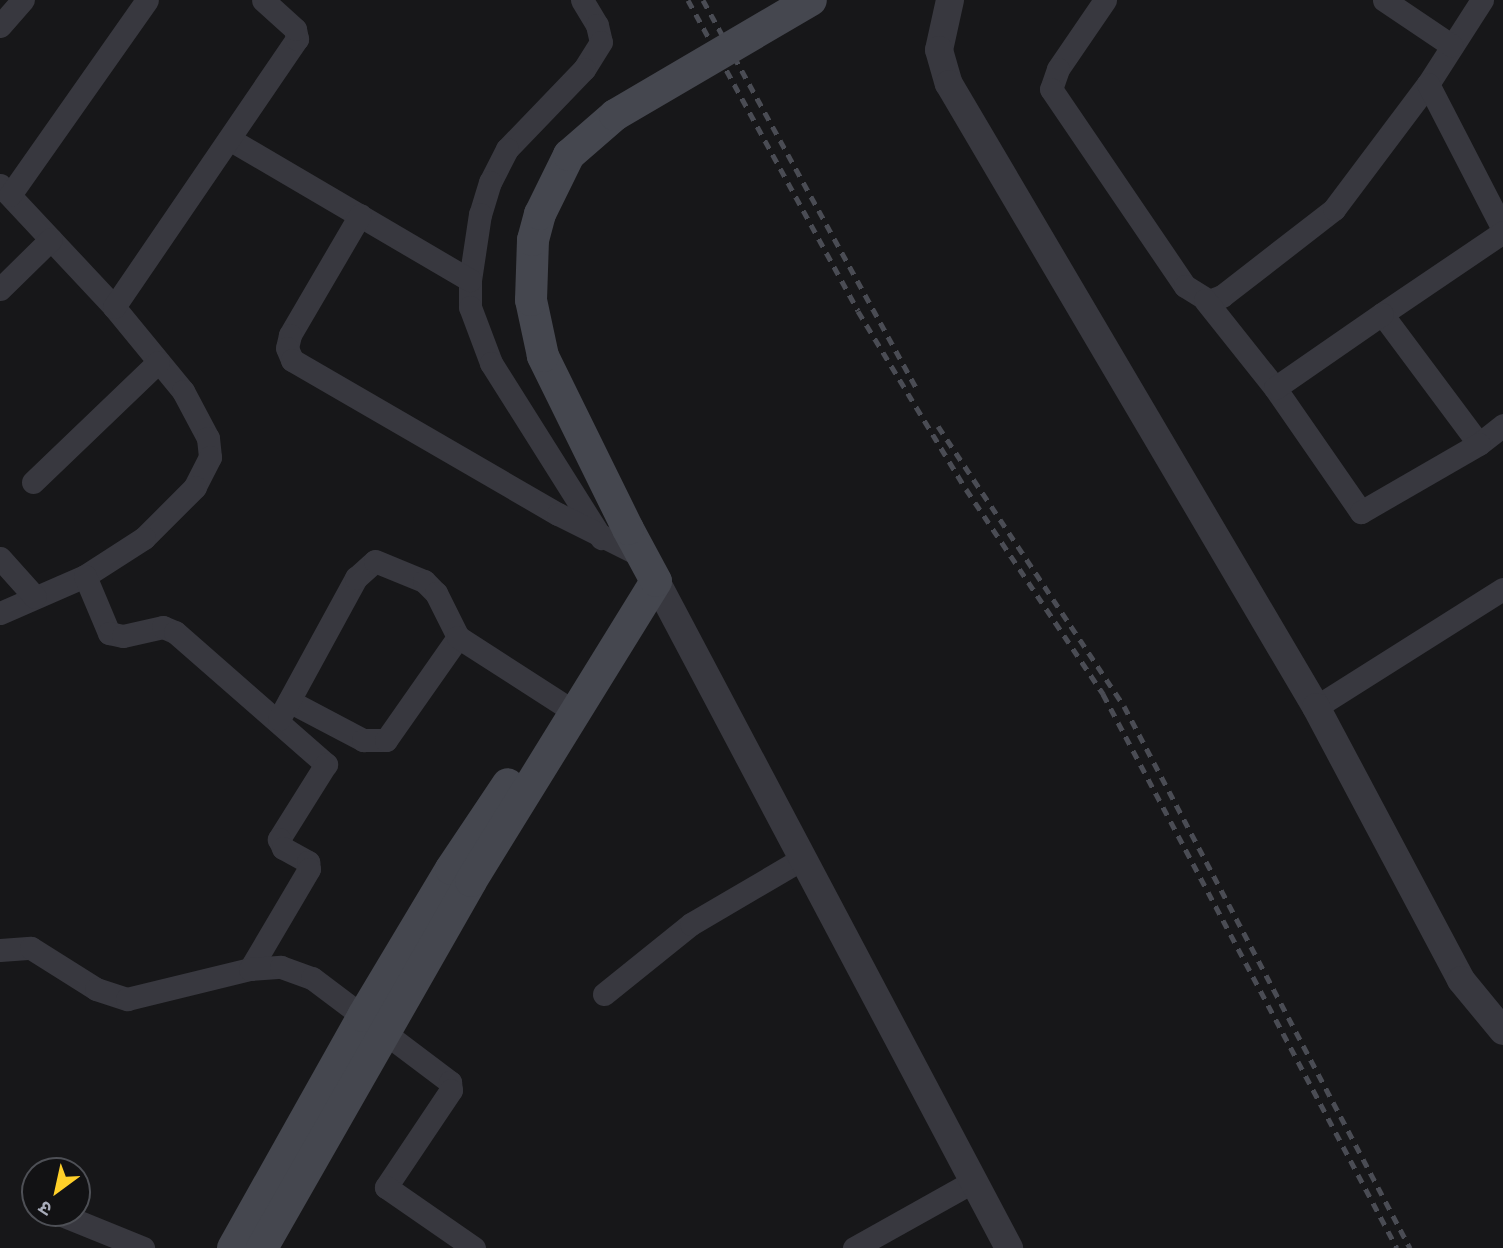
<!DOCTYPE html>
<html>
<head>
<meta charset="utf-8">
<style>
  body { margin:0 }
  #map { position:relative; width:1503px; height:1248px; overflow:hidden; background:#171719; font-family:Signika,"Noto Sans Devanagari",sans-serif }
  div>[style] { position:absolute }
  .minor>* { height:23px; margin:-11.5px; padding:0 11.5px; transform-origin:11.5px; border-radius:11.5px; background:#38383f }
  .tertiary>* { height:28px; margin:-14px; padding:0 14px; transform-origin:14px; border-radius:14px; background:#38383f }
  .secondary>* { height:32px; margin:-16px; padding:0 16px; transform-origin:16px; border-radius:16px; background:#45474f }
  .rail>* { height:5px; margin-top:-2.5px; transform-origin:0; background:repeating-linear-gradient(90deg,#4a4c54 0 9px,transparent 0 16px) }
  .secondary-bridge>* { height:32px; margin:-16px; padding:0 16px; transform-origin:16px; border-radius:16px; background:#45474f }
  span { translate:-50% -50%; white-space:nowrap; text-align:center; line-height:1.15; -webkit-text-stroke:5px #121214; paint-order:stroke }
  .north { position:absolute; left:21px; top:1157px; width:70px; height:70px; box-sizing:border-box; background:#121214; border:2px solid #4e5056; border-radius:50%; rotate:213deg; font-size:19px; font-weight:700; line-height:28px; text-align:center; color:#a8acba }
  .north::after { content:''; display:block; margin:auto; width:24px; height:32px; background:#ffd029; clip-path:polygon(50% 0,100% 100%,50% 72%,0 100%) }
</style>
</head>
<body>
<div id="map">
  <div class="minor">
    <div style="left:582px;top:0;width:29px;rotate:59deg"></div>
    <div style="left:597px;top:25px;width:17px;rotate:77deg"></div>
    <div style="left:601px;top:42px;width:32px;rotate:122deg"></div>
    <div style="left:584px;top:69px;width:111px;rotate:133.9deg"></div>
    <div style="left:507px;top:149px;width:37px;rotate:117deg"></div>
    <div style="left:490px;top:182px;width:34px;rotate:107deg"></div>
    <div style="left:480px;top:214px;width:67px;rotate:98.6deg"></div>
    <div style="left:470px;top:280px;width:27px;rotate:90deg"></div>
    <div style="left:470px;top:307px;width:60px;rotate:69.4deg"></div>
    <div style="left:491px;top:363px;width:207px;rotate:57.8deg"></div>
    <div style="left:1105px;top:0;width:83px;rotate:124.3deg"></div>
    <div style="left:1058px;top:69px;width:21px;rotate:109deg"></div>
    <div style="left:1051px;top:89px;width:238px;rotate:55.8deg"></div>
    <div style="left:1185px;top:286px;width:28px;rotate:32deg"></div>
    <div style="left:1209px;top:301px;width:14px;rotate:-21deg"></div>
    <div style="left:1222px;top:296px;width:142px;rotate:-37.8deg"></div>
    <div style="left:1334px;top:209px;width:156px;rotate:-53.1deg"></div>
    <div style="left:1428px;top:84px;width:100px;rotate:-57.3deg"></div>
    <div style="left:1384px;top:0;width:81px;rotate:33.9deg"></div>
    <div style="left:0;top:26px;width:35px;rotate:-49deg"></div>
    <div style="left:1428px;top:84px;width:163px;rotate:62.7deg"></div>
    <div style="left:231px;top:140px;width:277px;rotate:30.4deg"></div>
    <div style="left:0;top:185px;width:167px;rotate:46.9deg"></div>
    <div style="left:114px;top:307px;width:109px;rotate:50.6deg"></div>
    <div style="left:183px;top:391px;width:53px;rotate:62deg"></div>
    <div style="left:208px;top:438px;width:19px;rotate:84deg"></div>
    <div style="left:210px;top:457px;width:34px;rotate:117deg"></div>
    <div style="left:195px;top:487px;width:72px;rotate:135deg"></div>
    <div style="left:144px;top:538px;width:70px;rotate:147.2deg"></div>
    <div style="left:85px;top:576px;width:93px;rotate:156.5deg"></div>
    <div style="left:10px;top:195px;width:238px;rotate:-54.9deg"></div>
    <div style="left:360px;top:215px;width:139px;rotate:120.3deg"></div>
    <div style="left:290px;top:335px;width:13px;rotate:103deg"></div>
    <div style="left:287px;top:348px;width:13px;rotate:67deg"></div>
    <div style="left:292px;top:360px;width:307px;rotate:30.1deg"></div>
    <div style="left:558px;top:514px;width:94px;rotate:26.6deg"></div>
    <div style="left:1503px;top:232px;width:146px;rotate:145.9deg"></div>
    <div style="left:1382px;top:314px;width:162px;rotate:53.3deg"></div>
    <div style="left:1479px;top:444px;width:31px;rotate:-38deg"></div>
    <div style="left:0;top:289px;width:71px;rotate:-44.4deg"></div>
    <div style="left:1205px;top:300px;width:112px;rotate:51.5deg"></div>
    <div style="left:1275px;top:388px;width:151px;rotate:55.3deg"></div>
    <div style="left:1361px;top:512px;width:136px;rotate:-30deg"></div>
    <div style="left:114px;top:307px;width:325px;rotate:-55.7deg"></div>
    <div style="left:297px;top:39px;width:10px;rotate:-101deg"></div>
    <div style="left:295px;top:29px;width:43px;rotate:-137.8deg"></div>
    <div style="left:1275px;top:388px;width:130px;rotate:-34.7deg"></div>
    <div style="left:33px;top:482px;width:173px;rotate:-43.8deg"></div>
    <div style="left:0;top:558px;width:52px;rotate:48.1deg"></div>
    <div style="left:85px;top:576px;width:62px;rotate:67.2deg"></div>
    <div style="left:109px;top:633px;width:14px;rotate:12deg"></div>
    <div style="left:123px;top:636px;width:41px;rotate:-12.7deg"></div>
    <div style="left:163px;top:627px;width:13px;rotate:23deg"></div>
    <div style="left:175px;top:632px;width:201px;rotate:41.2deg"></div>
    <div style="left:326px;top:764px;width:89px;rotate:122.1deg"></div>
    <div style="left:279px;top:839px;width:10px;rotate:66deg"></div>
    <div style="left:283px;top:848px;width:29px;rotate:29deg"></div>
    <div style="left:308px;top:862px;width:7px;rotate:82deg"></div>
    <div style="left:309px;top:869px;width:116px;rotate:120.5deg"></div>
    <div style="left:289px;top:701px;width:84px;rotate:27.8deg"></div>
    <div style="left:363px;top:740px;width:23px"></div>
    <div style="left:386px;top:740px;width:126px;rotate:-55deg"></div>
    <div style="left:1316px;top:707px;width:221px;rotate:-32.3deg"></div>
    <div style="left:279px;top:719px;width:161px;rotate:-61.4deg"></div>
    <div style="left:356px;top:578px;width:25px;rotate:-42deg"></div>
    <div style="left:375px;top:561px;width:53px;rotate:22.2deg"></div>
    <div style="left:424px;top:581px;width:17px;rotate:45deg"></div>
    <div style="left:436px;top:593px;width:49px;rotate:63.4deg"></div>
    <div style="left:458px;top:637px;width:124px;rotate:32.8deg"></div>
    <div style="left:0;top:950px;width:31px;rotate:-4deg"></div>
    <div style="left:31px;top:948px;width:77px;rotate:32.2deg"></div>
    <div style="left:96px;top:989px;width:33px;rotate:18deg"></div>
    <div style="left:127px;top:999px;width:127px;rotate:-13.7deg"></div>
    <div style="left:250px;top:969px;width:31px;rotate:-4deg"></div>
    <div style="left:281px;top:967px;width:33px;rotate:20deg"></div>
    <div style="left:312px;top:978px;width:173px;rotate:37deg"></div>
    <div style="left:450px;top:1082px;width:8px;rotate:83deg"></div>
    <div style="left:451px;top:1090px;width:117px;rotate:123.8deg"></div>
    <div style="left:386px;top:1187px;width:107px;rotate:34.7deg"></div>
    <div style="left:604px;top:994px;width:112px;rotate:-38.8deg"></div>
    <div style="left:691px;top:924px;width:129px;rotate:-30.4deg"></div>
    <div style="left:57px;top:1213px;width:93px;rotate:22.1deg"></div>
    <div style="left:854px;top:1248px;width:135px;rotate:-29.2deg"></div>
  </div>
  <div class="tertiary">
    <div style="left:950px;top:0;width:51px;rotate:102.4deg"></div>
    <div style="left:939px;top:50px;width:35px;rotate:74deg"></div>
    <div style="left:949px;top:84px;width:723px;rotate:59.5deg"></div>
    <div style="left:1316px;top:707px;width:309px;rotate:62deg"></div>
    <div style="left:1461px;top:980px;width:66px;rotate:50.5deg"></div>
    <div style="left:656px;top:581px;width:755px;rotate:62.11deg"></div>
  </div>
  <div class="secondary">
    <div style="left:233px;top:1248px;width:266px;rotate:-60.7deg"></div>
    <div style="left:363px;top:1016px;width:171px;rotate:-59.1deg"></div>
    <div style="left:451px;top:869px;width:102px;rotate:-56.2deg"></div>
    <div style="left:262px;top:1248px;width:422px;rotate:-60.3deg"></div>
    <div style="left:471px;top:881px;width:352px;rotate:-58.3deg"></div>
    <div style="left:656px;top:581px;width:59px;rotate:-118.3deg"></div>
  </div>
  <div class="rail">
    <div style="left:688px;top:0;width:354px;rotate:61.3deg"></div>
    <div style="left:858px;top:311px;width:208px;rotate:58.8deg"></div>
    <div style="left:966px;top:489px;width:247px;rotate:56.2deg"></div>
    <div style="left:1103px;top:694px;width:627px;rotate:62.05deg"></div>
    <div style="left:703px;top:0;width:445px;rotate:61.2deg"></div>
    <div style="left:938px;top:426px;width:336px;rotate:56.4deg"></div>
    <div style="left:1124px;top:706px;width:613px;rotate:62.18deg"></div>
  </div>
  <div class="secondary-bridge">
    <div style="left:628px;top:529px;width:193px;rotate:-116.2deg"></div>
    <div style="left:543px;top:356px;width:57px;rotate:-102.1deg"></div>
    <div style="left:531px;top:300px;width:60px;rotate:-88.1deg"></div>
    <div style="left:533px;top:240px;width:27px;rotate:-75deg"></div>
    <div style="left:540px;top:214px;width:66px;rotate:-63.8deg"></div>
    <div style="left:569px;top:155px;width:61px;rotate:-41deg"></div>
    <div style="left:615px;top:115px;width:227px;rotate:-30.4deg"></div>
  </div>
  <div class="north">उ</div>
</div>
</body>
</html>
